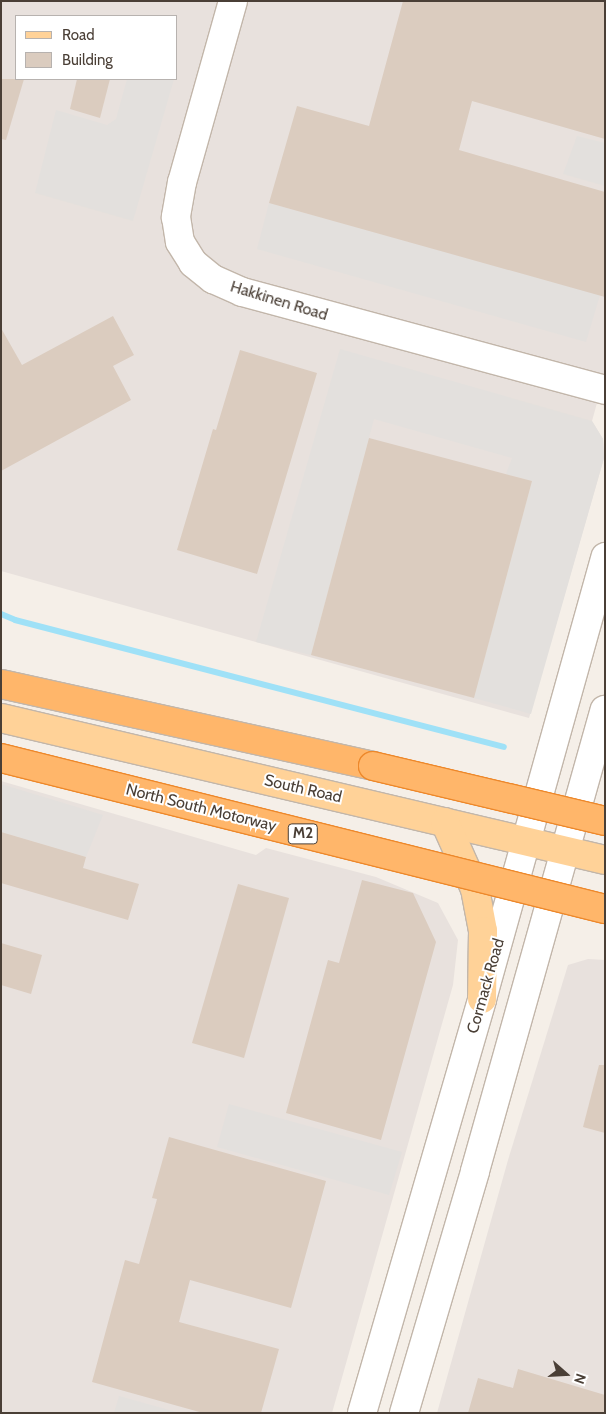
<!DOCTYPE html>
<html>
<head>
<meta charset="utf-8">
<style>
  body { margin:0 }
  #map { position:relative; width:606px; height:1414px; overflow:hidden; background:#f5efe8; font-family:Cabin,sans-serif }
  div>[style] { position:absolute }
  .industrial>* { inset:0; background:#e8e1dd }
  .parking>* { inset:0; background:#e3e0dd }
  .stream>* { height:6px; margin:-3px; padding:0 3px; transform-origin:3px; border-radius:3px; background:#9fe1f7 }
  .building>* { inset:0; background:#dbccbf }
  .roads { filter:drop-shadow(1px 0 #c2b6aa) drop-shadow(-1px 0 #c2b6aa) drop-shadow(0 1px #c2b6aa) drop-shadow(0 -1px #c2b6aa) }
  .minor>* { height:28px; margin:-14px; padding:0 14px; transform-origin:14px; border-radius:14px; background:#fff }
  .major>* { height:28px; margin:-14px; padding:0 14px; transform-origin:14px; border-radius:14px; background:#ffd298 }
  .highway>* { height:28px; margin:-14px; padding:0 14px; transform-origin:14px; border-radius:14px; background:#ffb66a }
  .bridges { filter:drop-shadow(1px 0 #ed882b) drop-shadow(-1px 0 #ed882b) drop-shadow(0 1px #ed882b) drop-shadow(0 -1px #ed882b) }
  .highway-bridge>* { height:28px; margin:-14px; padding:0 14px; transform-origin:14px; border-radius:14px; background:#ffb66a }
  span { translate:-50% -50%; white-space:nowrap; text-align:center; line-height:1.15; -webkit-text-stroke:4px #fff; paint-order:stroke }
  .shield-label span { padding:1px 4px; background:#fff; border:1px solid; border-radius:4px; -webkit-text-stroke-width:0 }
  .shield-label { font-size:15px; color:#4a3f36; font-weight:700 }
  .street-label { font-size:16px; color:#4a3f36 }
  .frame { position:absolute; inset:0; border:2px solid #4a3f36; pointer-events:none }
  .legend { position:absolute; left:15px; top:15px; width:162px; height:65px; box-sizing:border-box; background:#fff; border:1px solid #b7b2af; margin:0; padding:6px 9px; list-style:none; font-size:15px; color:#4a3f36 }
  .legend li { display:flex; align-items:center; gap:10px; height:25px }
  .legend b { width:25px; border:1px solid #b7b2af }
  .north { position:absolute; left:541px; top:1349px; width:50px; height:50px; -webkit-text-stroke:4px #fff; paint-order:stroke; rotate:109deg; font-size:14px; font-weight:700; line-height:20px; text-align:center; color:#4a3f36 }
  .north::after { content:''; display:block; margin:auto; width:18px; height:22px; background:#4a3f36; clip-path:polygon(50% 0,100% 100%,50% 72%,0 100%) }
</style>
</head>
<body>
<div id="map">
  <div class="industrial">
    <div style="clip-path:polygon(evenodd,1px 1px,605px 1px,605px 374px,592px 421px,603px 439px,604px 458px,529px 718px,1px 571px,1px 1px,16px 16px,176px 16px,176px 79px,16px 79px,16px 16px)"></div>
    <div style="clip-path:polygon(1px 781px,256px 855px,266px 848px,376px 877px,438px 903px,458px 940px,453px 985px,332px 1413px,1px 1413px)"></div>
    <div style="clip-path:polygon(588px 959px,605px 960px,605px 1413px,437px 1413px,508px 1160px,568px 965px)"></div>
  </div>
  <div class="parking">
    <div style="clip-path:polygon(127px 79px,174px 79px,133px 221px,35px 193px,56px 110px,107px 125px,116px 119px)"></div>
    <div style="clip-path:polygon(577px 136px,605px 143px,605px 186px,563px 174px)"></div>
    <div style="clip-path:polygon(269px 203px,600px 295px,586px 342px,257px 249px)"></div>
    <div style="clip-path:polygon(340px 349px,592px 421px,603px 439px,604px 458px,531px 714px,474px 698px,532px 481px,506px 474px,512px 458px,374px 419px,311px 655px,256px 642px)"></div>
    <div style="clip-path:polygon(1px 784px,103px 815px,86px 857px,1px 832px)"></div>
    <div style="clip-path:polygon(229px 1104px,402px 1152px,389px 1195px,217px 1147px)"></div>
    <div style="clip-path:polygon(119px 1396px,180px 1413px,114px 1413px)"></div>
  </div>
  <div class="stream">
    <div style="left:1px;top:614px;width:15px;rotate:23deg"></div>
    <div style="left:15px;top:620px;width:505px;rotate:14.56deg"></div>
  </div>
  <div class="building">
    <div style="clip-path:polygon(403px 1px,605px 1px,605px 139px,472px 101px,459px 150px,605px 192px,605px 297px,269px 203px,297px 106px,369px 126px)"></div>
    <div style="clip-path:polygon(1px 79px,24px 79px,6px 140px,1px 139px)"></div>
    <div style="clip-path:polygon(77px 79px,110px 79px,100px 118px,70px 109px)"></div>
    <div style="clip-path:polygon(113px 316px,134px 355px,113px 366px,131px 400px,1px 471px,1px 328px,22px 365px)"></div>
    <div style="clip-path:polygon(240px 350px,317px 373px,257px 574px,177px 550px,213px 429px,216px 430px)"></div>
    <div style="clip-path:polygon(369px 438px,532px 481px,474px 698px,311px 655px)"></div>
    <div style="clip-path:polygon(1px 832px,86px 857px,83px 868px,139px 884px,128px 920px,1px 883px)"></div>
    <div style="clip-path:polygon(362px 880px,413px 893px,436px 942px,381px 1140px,286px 1113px,328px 960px,339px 963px)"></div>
    <div style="clip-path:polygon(238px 884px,289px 898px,244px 1058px,192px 1043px)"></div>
    <div style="clip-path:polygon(1px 943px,42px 955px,31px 994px,1px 985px)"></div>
    <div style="clip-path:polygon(599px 1065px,605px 1065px,605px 1133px,583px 1127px)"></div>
    <div style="clip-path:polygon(169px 1137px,326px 1181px,291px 1308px,190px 1280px,179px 1322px,279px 1349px,261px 1413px,203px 1413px,92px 1382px,125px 1260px,139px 1264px,157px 1199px,152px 1198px)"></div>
    <div style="clip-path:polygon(518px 1369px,605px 1395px,605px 1413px,468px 1413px,478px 1378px,513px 1388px)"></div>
  </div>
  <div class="roads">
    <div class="minor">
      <div style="left:233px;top:1px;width:188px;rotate:105.7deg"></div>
      <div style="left:182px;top:182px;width:36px;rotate:100deg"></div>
      <div style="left:176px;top:217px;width:25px;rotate:81deg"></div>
      <div style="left:180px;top:242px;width:25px;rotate:58deg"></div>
      <div style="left:193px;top:263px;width:26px;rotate:39deg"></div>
      <div style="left:213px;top:279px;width:32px;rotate:24deg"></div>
      <div style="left:242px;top:292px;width:376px;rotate:15.1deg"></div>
      <div style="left:362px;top:1413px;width:431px;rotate:-73.8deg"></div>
      <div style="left:482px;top:999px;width:459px;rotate:-74.4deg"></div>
      <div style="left:404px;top:1413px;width:252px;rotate:-73.6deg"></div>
      <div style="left:475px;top:1171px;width:479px;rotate:-74.3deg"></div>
    </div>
    <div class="major">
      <div style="left:1px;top:718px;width:620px;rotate:13.23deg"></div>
      <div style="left:445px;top:822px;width:73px;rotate:65.9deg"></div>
      <div style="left:475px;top:889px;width:43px;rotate:79.2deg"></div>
      <div style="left:483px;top:931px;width:68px;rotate:90.8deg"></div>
    </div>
    <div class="highway">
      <div style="left:1px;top:684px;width:381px;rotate:12.4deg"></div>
    </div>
  </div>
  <div class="bridges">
    <div class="highway-bridge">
      <div style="left:1px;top:758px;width:623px;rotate:14.04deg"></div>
      <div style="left:373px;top:766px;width:238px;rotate:13.3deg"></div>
    </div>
  </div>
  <div class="shield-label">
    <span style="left:303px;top:834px">M2</span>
  </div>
  <div class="street-label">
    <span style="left:279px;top:301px;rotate:17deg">Hakkinen Road</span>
    <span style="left:303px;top:789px;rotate:13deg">South Road</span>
    <span style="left:201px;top:808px;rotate:14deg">North South Motorway</span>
    <span style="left:486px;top:986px;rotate:-74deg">Cormack Road</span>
  </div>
  <div class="frame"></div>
  <ul class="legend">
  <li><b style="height:6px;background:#ffd298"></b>Road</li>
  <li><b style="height:14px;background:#dbccbf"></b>Building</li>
  </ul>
  <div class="north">N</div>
</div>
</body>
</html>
